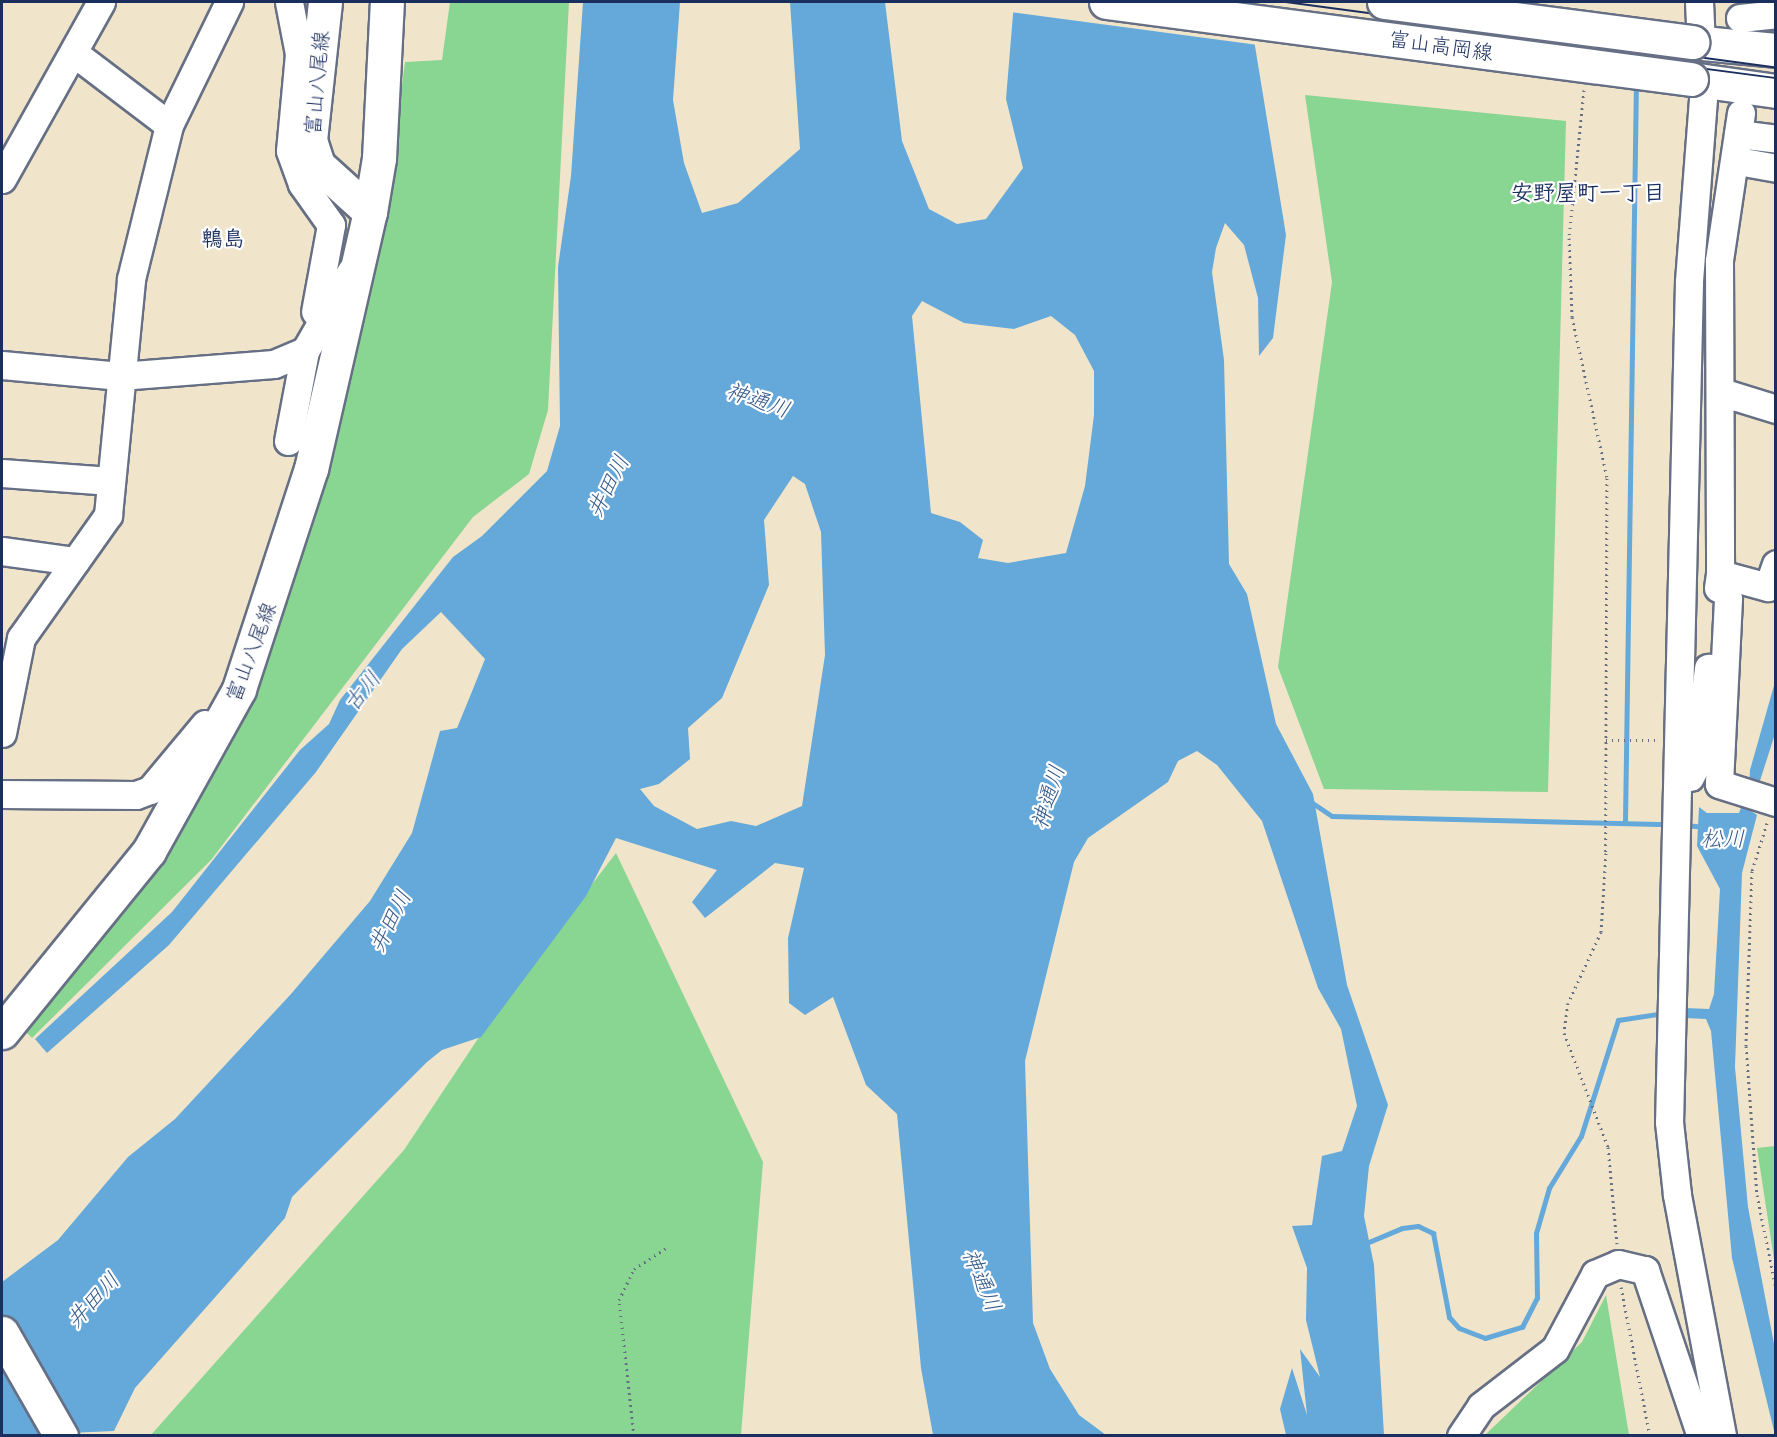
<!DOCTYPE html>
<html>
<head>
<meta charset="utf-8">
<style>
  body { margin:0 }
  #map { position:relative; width:1777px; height:1437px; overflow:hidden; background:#f0e5ca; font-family:Sriracha,"Klee One",sans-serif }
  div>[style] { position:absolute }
  .green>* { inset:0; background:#89d592 }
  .water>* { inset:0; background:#64a9da }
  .pier>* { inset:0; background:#f0e5ca }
  .stream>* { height:5px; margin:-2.5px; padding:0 2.5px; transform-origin:2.5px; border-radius:2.5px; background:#64a9da }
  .path>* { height:3px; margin-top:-1.5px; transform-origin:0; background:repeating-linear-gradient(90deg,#666f84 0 1.5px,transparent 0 6px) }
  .roads { filter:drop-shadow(2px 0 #666f84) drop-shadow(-2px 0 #666f84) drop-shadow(0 2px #666f84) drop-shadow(0 -2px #666f84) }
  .minor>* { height:27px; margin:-13.5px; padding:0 13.5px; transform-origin:13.5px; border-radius:13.5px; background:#fff }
  .major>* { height:33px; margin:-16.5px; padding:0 16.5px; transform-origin:16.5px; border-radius:16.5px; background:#fff }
  .tram>* { height:1.5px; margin:-0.75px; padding:0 0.75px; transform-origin:0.75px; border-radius:0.75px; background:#1b2f5e }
  .bridges { filter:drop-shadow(2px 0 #666f84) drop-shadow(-2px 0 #666f84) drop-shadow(0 2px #666f84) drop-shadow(0 -2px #666f84) }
  .major-bridge>* { height:33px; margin:-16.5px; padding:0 16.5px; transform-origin:16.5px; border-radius:16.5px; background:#fff }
  span { translate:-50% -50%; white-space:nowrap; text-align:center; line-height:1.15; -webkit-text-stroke:4.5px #fff; paint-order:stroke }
  .street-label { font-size:21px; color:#1b2f5e }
  .neighbourhood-label { font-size:22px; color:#1b2f5e; font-weight:700 }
  .water-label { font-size:22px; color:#355a89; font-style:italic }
  .frame { position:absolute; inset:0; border:3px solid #1b2f5e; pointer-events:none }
</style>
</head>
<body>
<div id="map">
  <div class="green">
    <div style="clip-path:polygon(450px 2px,569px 2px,548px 410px,529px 474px,473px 517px,211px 860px,32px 1038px,20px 1026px,247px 694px,392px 161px,405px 62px,442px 60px)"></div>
    <div style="clip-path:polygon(1305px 95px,1566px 121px,1548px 792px,1324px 789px,1278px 667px,1332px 282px)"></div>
    <div style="clip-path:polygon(616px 853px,763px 1162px,741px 1435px,150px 1436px,404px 1150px,507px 995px)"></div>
    <div style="clip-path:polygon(1775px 1146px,1776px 1146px,1775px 1266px,1757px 1148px)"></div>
    <div style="clip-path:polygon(1606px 1295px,1629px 1435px,1484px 1436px,1582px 1342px)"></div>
  </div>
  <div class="water">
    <div style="clip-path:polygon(evenodd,583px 2px,680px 2px,673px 100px,684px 163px,702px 213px,738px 203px,800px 149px,790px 2px,885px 2px,902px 141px,929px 209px,957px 224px,986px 219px,1023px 168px,1006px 99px,1014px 2px,1254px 40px,1286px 235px,1273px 338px,1259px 356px,1258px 298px,1244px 245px,1225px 223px,1216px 248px,1212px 272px,1224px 360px,1229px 564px,1247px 594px,1276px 724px,1313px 794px,1347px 985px,1388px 1105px,1369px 1166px,1364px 1216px,1374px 1265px,1384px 1435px,1286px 1435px,1280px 1409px,1292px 1368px,1307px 1415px,1300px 1349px,1320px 1377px,1306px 1320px,1307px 1268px,1292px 1226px,1312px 1225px,1322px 1156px,1342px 1151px,1357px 1106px,1341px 1029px,1318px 988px,1262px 821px,1217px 765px,1197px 751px,1178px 761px,1168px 782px,1088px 838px,1074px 862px,1025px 1061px,1033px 1323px,1050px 1369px,1079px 1415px,1106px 1435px,933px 1435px,921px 1368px,897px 1114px,866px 1085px,833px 997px,805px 1015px,789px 1003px,788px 938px,804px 868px,775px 863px,705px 918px,692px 902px,717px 870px,616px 838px,586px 896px,481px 1037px,442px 1050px,427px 1062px,292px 1197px,285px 1218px,135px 1388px,114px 1431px,2px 1436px,2px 1282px,58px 1240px,128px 1157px,175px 1119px,291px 994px,370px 901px,412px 833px,440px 731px,457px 728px,473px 689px,485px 659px,441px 612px,402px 649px,316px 772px,169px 945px,47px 1053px,35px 1039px,172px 912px,300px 750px,329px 724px,340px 700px,453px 557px,482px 536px,547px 471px,560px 426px,558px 267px,571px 176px,583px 2px,922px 301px,964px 323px,1014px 329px,1051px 316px,1075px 335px,1094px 371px,1094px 415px,1085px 486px,1066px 553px,1008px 563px,978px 558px,983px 540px,960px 522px,931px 513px,912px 316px,922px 301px,583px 2px,793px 476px,805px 484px,821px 532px,825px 655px,802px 806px,756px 826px,731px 821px,697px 829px,654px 806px,640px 789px,659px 784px,690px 759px,688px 728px,722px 698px,769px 585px,764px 520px,793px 476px)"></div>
    <div style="clip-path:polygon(1775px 682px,1775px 734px,1757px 790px,1749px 788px,1750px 770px)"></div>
    <div style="clip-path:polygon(1742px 805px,1757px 815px,1742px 873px,1735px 1067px,1748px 1207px,1775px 1349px,1775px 1435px,1732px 1258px,1711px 1031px,1706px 1019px,1684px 1018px,1685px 1008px,1709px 1009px,1714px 994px,1720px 889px,1697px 846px,1699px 807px,1707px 813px,1739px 813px)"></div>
  </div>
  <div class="pier">
    <div style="clip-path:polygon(1011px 2px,1249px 2px,1258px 45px,1010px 12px)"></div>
  </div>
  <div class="stream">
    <div style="left:1311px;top:802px;width:25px;rotate:34deg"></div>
    <div style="left:1332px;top:816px;width:337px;rotate:1.4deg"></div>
    <div style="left:1625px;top:821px;width:739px;rotate:-89.15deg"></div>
    <div style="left:1685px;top:825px;width:20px;rotate:6deg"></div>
    <div style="left:1364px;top:1244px;width:41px;rotate:-22.8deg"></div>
    <div style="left:1402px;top:1228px;width:16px;rotate:-7deg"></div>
    <div style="left:1418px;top:1226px;width:17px;rotate:25deg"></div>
    <div style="left:1433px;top:1233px;width:86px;rotate:79.2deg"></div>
    <div style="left:1449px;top:1317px;width:15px;rotate:48deg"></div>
    <div style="left:1459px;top:1328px;width:28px;rotate:21deg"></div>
    <div style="left:1485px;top:1338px;width:39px;rotate:-17deg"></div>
    <div style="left:1522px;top:1327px;width:33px;rotate:-63deg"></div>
    <div style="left:1537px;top:1298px;width:65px;rotate:-90.9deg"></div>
    <div style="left:1536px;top:1233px;width:47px;rotate:-73.9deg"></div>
    <div style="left:1549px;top:1188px;width:61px;rotate:-58.4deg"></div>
    <div style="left:1581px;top:1136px;width:122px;rotate:-72.3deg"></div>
    <div style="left:1618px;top:1020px;width:47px;rotate:-8.7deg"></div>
  </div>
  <div class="path">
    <div style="left:1584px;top:90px;width:149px;rotate:95.8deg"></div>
    <div style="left:1569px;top:238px;width:79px;rotate:87.8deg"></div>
    <div style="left:1572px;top:317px;width:165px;rotate:77.7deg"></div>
    <div style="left:1607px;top:478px;width:375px;rotate:90.2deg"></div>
    <div style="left:1606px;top:853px;width:79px;rotate:93.6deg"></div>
    <div style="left:1601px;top:932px;width:78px;rotate:114.9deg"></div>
    <div style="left:1568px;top:1003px;width:30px;rotate:98deg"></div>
    <div style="left:1564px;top:1033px;width:122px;rotate:68.9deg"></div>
    <div style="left:1608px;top:1147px;width:97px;rotate:84.7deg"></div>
    <div style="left:1606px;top:740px;width:52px"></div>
    <div style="left:1767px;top:823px;width:50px;rotate:107.4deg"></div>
    <div style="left:1752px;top:871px;width:175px;rotate:92deg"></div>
    <div style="left:1746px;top:1046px;width:149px;rotate:85.8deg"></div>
    <div style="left:1757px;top:1195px;width:95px;rotate:78.5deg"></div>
    <div style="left:1621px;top:1287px;width:152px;rotate:79deg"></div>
    <div style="left:634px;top:1436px;width:137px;rotate:-96.3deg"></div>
    <div style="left:619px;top:1300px;width:34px;rotate:-64deg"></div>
    <div style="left:634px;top:1269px;width:38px;rotate:-33deg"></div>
  </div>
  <div class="roads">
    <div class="minor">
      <div style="left:289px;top:2px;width:53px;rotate:79.1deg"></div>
      <div style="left:299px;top:54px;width:97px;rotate:95.3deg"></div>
      <div style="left:290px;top:151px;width:35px;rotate:70deg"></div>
      <div style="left:302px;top:184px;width:50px;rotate:54.7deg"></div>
      <div style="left:331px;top:225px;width:88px;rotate:100.4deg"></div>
      <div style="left:1699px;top:2px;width:42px;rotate:87.3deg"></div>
      <div style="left:1740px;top:18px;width:36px;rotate:-6deg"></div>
      <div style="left:74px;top:53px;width:119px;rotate:37.2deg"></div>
      <div style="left:169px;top:125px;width:137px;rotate:-64deg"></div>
      <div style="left:1703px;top:99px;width:184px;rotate:94.4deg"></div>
      <div style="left:1689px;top:282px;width:840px;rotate:91.36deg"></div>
      <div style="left:1669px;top:1122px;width:73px;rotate:83.7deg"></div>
      <div style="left:1677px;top:1195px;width:245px;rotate:79.4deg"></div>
      <div style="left:1741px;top:113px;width:150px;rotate:98.5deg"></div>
      <div style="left:1719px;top:261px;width:313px;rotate:89.8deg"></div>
      <div style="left:1720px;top:574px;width:26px;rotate:72deg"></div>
      <div style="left:1728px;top:599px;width:185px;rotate:92.8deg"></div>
      <div style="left:1719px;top:784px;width:60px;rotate:17.5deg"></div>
      <div style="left:1738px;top:134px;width:38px;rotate:7deg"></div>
      <div style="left:1749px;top:163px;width:27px;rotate:10deg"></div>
      <div style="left:2px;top:179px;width:203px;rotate:-60.8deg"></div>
      <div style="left:2px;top:365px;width:119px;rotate:5.3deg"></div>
      <div style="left:120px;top:376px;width:154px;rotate:-4.5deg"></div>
      <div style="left:274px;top:364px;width:34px;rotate:-23deg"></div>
      <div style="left:305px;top:351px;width:92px;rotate:-60.1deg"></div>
      <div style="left:1721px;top:392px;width:58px;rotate:17.2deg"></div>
      <div style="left:288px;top:441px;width:92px;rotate:-79.3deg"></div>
      <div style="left:2px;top:473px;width:109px;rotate:4.2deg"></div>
      <div style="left:2px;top:551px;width:74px;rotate:7.8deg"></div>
      <div style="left:1718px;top:588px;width:14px;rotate:-82deg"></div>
      <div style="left:1720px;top:574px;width:50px;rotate:15.2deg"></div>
      <div style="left:1768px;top:587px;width:24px;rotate:-71deg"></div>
      <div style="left:2px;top:733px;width:97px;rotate:-78.7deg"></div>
      <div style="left:21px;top:638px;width:151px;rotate:-54.7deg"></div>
      <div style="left:108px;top:515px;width:237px;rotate:-84.4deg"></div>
      <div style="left:131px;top:279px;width:159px;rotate:-76.1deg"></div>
      <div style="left:1690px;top:777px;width:13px;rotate:-63deg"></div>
      <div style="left:1696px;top:765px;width:98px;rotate:-82.9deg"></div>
      <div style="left:2px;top:794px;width:134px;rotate:0.4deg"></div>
      <div style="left:136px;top:795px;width:15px;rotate:-20deg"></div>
      <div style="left:150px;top:790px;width:86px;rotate:-50.2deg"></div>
      <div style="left:1461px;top:1436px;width:36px;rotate:-56deg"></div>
      <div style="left:1481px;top:1406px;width:93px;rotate:-37.6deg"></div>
      <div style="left:1555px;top:1349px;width:85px;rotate:-61.9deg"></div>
      <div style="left:1595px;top:1274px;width:25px;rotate:-23deg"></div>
      <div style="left:1618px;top:1264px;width:28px;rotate:13deg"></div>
      <div style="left:1645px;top:1270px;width:175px;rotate:71.4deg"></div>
    </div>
    <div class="major">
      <div style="left:325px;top:2px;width:139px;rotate:96.2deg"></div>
      <div style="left:310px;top:140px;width:26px;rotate:72deg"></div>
      <div style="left:318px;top:165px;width:70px;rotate:42.1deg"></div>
      <div style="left:1692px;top:42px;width:84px;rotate:5.4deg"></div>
      <div style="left:1691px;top:79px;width:86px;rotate:8deg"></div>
      <div style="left:2px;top:1032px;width:233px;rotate:-50.9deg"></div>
      <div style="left:149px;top:851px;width:185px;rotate:-60.9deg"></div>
      <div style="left:239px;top:689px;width:231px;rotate:-71.9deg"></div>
      <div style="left:311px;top:469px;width:264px;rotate:-77.1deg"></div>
      <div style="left:370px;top:212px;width:55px;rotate:-80.5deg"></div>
      <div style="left:379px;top:158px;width:156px;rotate:-87.1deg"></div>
      <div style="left:2px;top:1333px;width:119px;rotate:60.2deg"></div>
    </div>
  </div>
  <div class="tram">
    <div style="left:1196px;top:2px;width:585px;rotate:7.47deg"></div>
    <div style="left:1286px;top:2px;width:494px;rotate:7.6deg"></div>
  </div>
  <div class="bridges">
    <div class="major-bridge">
      <div style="left:1106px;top:2px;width:590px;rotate:7.5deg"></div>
      <div style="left:1384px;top:2px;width:311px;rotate:7.4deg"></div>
    </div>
  </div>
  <div class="street-label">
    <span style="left:1441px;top:46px;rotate:8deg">富山高岡線</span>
    <span style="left:317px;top:83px;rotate:-85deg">富山八尾線</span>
    <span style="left:251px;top:652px;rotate:-69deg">富山八尾線</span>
  </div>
  <div class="neighbourhood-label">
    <span style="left:1588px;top:193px">安野屋町一丁目</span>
    <span style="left:223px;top:239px">鵯島</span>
  </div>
  <div class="water-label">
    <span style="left:758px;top:400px;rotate:19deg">神通川</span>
    <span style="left:608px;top:486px;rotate:-63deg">井田川</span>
    <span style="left:362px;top:691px;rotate:-51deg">古川</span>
    <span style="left:1048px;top:797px;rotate:-73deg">神通川</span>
    <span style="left:1723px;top:839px">松川</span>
    <span style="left:390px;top:921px;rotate:-63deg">井田川</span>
    <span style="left:982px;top:1280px;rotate:67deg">神通川</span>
    <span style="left:93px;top:1300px;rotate:-47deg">井田川</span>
  </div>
  <div class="frame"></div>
</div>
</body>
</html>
